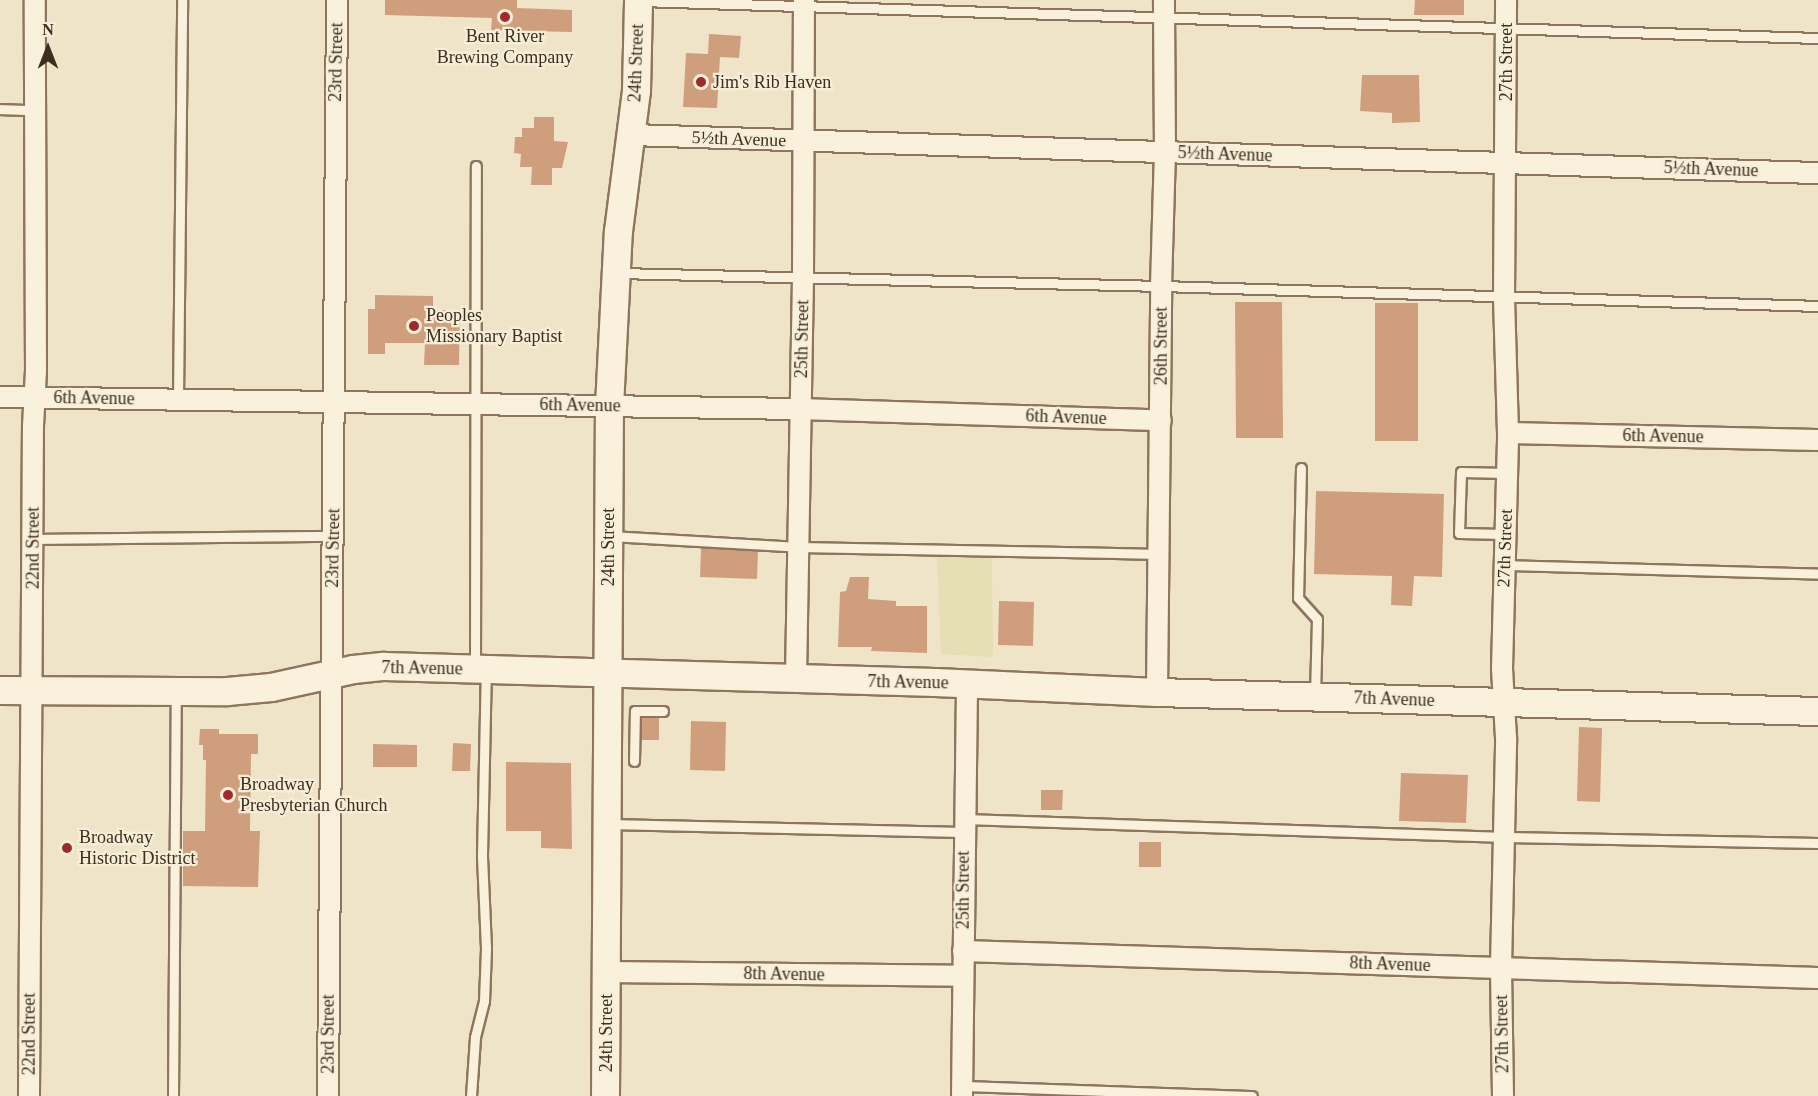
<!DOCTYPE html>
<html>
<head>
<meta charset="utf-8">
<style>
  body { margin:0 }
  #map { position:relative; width:1818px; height:1096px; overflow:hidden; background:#f0e4c8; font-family:Georgia,serif }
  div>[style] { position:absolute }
  .farmland>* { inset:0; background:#e6deb5 }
  .building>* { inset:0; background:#cf9f7d }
  .roads { filter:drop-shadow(2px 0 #8d765c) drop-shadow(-2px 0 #8d765c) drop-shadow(0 2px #8d765c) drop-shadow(0 -2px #8d765c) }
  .lane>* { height:9px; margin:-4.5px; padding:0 4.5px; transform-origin:4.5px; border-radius:4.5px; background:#faf1dc }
  .street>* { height:20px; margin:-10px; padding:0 10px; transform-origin:10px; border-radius:10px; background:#faf1dc }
  .secondary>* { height:27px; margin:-13.5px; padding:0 13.5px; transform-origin:13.5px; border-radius:13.5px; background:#faf1dc }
  .dots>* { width:16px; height:16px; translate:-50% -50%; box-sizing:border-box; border:3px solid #f7eed8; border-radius:50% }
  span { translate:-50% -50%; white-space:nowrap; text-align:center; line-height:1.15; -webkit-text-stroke:4.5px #f7eed8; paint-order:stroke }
  .poi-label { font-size:18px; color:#3d2e20 }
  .left { translate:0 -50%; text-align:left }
  .street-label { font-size:18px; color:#3d2e20 }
  .north { position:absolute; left:18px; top:18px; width:60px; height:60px; -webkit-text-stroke:4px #f7eed8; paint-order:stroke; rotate:0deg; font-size:16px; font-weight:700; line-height:24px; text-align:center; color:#3d2e20 }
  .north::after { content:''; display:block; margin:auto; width:21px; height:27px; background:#3d2e20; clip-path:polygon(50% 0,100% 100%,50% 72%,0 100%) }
</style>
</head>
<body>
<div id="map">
  <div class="farmland">
    <div style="clip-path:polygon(937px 556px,992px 557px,993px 657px,941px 654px)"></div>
  </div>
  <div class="building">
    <div style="clip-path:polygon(385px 0,517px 0,517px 8px,572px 10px,572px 32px,491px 30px,492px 18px,385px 15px)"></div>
    <div style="clip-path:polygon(1415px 0,1464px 0,1464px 15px,1414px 15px)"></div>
    <div style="clip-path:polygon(709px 34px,741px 36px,739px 58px,720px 57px,717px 108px,683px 107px,686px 53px,708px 54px)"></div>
    <div style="clip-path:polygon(1362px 75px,1419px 75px,1420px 122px,1392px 123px,1392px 113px,1360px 111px)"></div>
    <div style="clip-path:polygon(534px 117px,554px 117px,554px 141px,568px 142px,562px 168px,552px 168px,552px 185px,531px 185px,532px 167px,520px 167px,521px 154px,514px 153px,515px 137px,522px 137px,522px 128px,534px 128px)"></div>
    <div style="clip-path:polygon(375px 295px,433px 296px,433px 310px,460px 310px,459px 365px,424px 365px,425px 343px,385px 343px,385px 354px,368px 354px,368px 309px,375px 309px)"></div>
    <div style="clip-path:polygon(1235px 302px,1282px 302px,1283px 438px,1236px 438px)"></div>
    <div style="clip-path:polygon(1375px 303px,1418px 303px,1418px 441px,1375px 441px)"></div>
    <div style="clip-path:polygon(1316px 491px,1444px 494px,1442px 577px,1414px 576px,1412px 606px,1391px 605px,1392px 576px,1314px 574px)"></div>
    <div style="clip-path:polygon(701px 548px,758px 551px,757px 579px,700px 577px)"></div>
    <div style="clip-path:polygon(850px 577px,869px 577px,868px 599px,896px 601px,896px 606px,927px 606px,927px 653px,871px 651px,872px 647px,838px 647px,840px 592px,846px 591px)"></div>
    <div style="clip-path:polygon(999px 601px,1034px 602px,1033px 646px,998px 645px)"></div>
    <div style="clip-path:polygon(642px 718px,659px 718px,659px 740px,641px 740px)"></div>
    <div style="clip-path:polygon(691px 721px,726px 722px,725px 771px,690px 770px)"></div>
    <div style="clip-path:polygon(1579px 727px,1602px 728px,1600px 802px,1577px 801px)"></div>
    <div style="clip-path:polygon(200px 729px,219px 729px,219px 734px,258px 734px,258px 754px,251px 754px,250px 831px,260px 831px,258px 887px,183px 886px,183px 831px,205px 831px,206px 760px,203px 760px,203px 745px,199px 745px)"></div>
    <div style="clip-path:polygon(453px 743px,471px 744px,470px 771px,452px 771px)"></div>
    <div style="clip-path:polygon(373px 744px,417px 745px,417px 767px,373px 767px)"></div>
    <div style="clip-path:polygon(506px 762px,571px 763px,572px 849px,541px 848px,541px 831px,506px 831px)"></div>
    <div style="clip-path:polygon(1401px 773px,1468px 775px,1466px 823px,1399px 821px)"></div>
    <div style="clip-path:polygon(1041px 790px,1063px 790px,1062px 810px,1041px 810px)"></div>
    <div style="clip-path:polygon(1139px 842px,1161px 842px,1161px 867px,1139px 867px)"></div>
  </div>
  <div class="roads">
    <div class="lane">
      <div style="left:640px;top:1px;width:1179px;rotate:1.8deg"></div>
      <div style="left:0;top:109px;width:36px;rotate:2deg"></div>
      <div style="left:618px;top:273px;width:543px;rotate:1.37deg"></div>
      <div style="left:1161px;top:286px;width:657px;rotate:1.74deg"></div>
      <div style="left:178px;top:399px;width:399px;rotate:-89.4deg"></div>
      <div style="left:1301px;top:468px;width:130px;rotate:91.3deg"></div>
      <div style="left:1298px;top:598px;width:28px;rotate:48deg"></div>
      <div style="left:1317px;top:619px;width:76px;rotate:91.5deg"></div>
      <div style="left:1505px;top:534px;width:46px;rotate:-178.8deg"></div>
      <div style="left:1459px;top:533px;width:61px;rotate:-88.1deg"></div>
      <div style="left:1461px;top:472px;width:46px;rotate:1.2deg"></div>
      <div style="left:610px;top:536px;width:189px;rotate:3.3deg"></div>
      <div style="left:799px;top:547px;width:360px;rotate:1.1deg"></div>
      <div style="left:34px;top:539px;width:300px;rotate:-0.6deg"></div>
      <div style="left:1505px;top:565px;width:313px;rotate:1.6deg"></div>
      <div style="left:475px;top:665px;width:499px;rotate:-89.9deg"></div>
      <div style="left:634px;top:761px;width:50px;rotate:-88.9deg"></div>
      <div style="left:635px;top:711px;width:28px"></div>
      <div style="left:964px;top:819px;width:542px;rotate:1.9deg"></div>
      <div style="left:1506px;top:837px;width:312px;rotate:1.1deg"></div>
      <div style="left:609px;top:824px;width:354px;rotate:1.3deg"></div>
      <div style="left:962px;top:1086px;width:290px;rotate:2deg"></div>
      <div style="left:173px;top:1096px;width:403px;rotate:-89.6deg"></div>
      <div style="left:471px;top:1096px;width:59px;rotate:-86.1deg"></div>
      <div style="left:475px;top:1037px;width:37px;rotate:-76deg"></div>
      <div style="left:484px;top:1001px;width:53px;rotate:-87.8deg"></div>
      <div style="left:486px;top:948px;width:93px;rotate:-92.5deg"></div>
      <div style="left:482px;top:855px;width:184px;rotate:-88.8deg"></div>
    </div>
    <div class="street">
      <div style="left:632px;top:135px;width:1187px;rotate:1.84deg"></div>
      <div style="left:0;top:397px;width:801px;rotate:0.86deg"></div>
      <div style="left:801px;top:409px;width:360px;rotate:1.8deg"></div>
      <div style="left:1508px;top:433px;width:310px;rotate:1.3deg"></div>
      <div style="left:796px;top:678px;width:402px;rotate:-89deg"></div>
      <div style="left:803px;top:276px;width:276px;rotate:-89.8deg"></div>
      <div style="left:1157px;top:692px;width:406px;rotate:-89.4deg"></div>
      <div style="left:1161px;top:286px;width:135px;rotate:-88.3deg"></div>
      <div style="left:1165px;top:151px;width:151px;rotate:-90.4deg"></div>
      <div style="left:963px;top:951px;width:855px;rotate:1.81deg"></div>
      <div style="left:606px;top:972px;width:357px;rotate:0.6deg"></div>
      <div style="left:29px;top:1096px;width:670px;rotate:-89.66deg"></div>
      <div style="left:33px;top:426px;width:56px;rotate:-86.9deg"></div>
      <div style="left:36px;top:370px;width:370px;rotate:-90.2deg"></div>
      <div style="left:328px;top:1096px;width:1096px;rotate:-89.53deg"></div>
      <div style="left:962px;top:1096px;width:413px;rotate:-89.3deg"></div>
      <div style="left:1503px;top:1096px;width:129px;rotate:-90.9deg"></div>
      <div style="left:1501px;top:967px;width:229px;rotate:-88.7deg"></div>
      <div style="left:1506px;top:738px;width:69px;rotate:-93.3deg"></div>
      <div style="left:1502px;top:669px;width:236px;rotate:-88.5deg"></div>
      <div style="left:1508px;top:433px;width:136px;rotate:-91.7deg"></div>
      <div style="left:1504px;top:297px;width:297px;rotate:-89.6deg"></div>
    </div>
    <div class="secondary">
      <div style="left:0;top:690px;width:227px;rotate:0.3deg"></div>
      <div style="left:227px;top:691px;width:44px;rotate:-5.2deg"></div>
      <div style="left:271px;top:687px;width:84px;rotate:-12.4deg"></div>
      <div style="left:353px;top:669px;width:31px;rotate:-6deg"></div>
      <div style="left:384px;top:666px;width:551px;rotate:1.66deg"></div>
      <div style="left:935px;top:682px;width:222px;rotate:2.6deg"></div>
      <div style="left:1157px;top:692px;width:661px;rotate:1.65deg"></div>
      <div style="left:605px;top:1096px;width:690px;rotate:-89.67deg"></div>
      <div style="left:609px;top:406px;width:175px;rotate:-87.1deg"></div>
      <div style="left:618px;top:231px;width:142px;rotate:-82.7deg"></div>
      <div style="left:636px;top:90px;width:90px;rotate:-88.7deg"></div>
    </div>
  </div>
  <div class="dots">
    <div style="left:505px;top:17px;background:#9e2a2b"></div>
    <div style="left:701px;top:82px;background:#9e2a2b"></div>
    <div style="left:414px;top:326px;background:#9e2a2b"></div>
    <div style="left:228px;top:795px;background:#9e2a2b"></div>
    <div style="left:67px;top:848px;background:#9e2a2b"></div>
  </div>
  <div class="poi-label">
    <span style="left:505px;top:47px">Bent River<br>Brewing Company</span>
    <span class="left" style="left:713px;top:82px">Jim's Rib Haven</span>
    <span class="left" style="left:426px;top:326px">Peoples<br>Missionary Baptist</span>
    <span class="left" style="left:240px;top:795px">Broadway<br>Presbyterian Church</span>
    <span class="left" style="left:79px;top:848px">Broadway<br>Historic District</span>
  </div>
  <div class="street-label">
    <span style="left:336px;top:62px;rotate:-89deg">23rd Street</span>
    <span style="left:1506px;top:62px;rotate:-90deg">27th Street</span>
    <span style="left:636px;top:63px;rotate:-88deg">24th Street</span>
    <span style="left:739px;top:139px;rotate:2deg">5½th Avenue</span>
    <span style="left:1225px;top:154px;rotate:2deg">5½th Avenue</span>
    <span style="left:1711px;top:169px;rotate:2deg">5½th Avenue</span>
    <span style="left:802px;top:339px;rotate:-89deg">25th Street</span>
    <span style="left:1161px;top:346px;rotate:-90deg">26th Street</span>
    <span style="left:94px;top:398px;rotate:1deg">6th Avenue</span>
    <span style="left:580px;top:405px;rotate:1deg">6th Avenue</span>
    <span style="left:1066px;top:417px;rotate:2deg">6th Avenue</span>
    <span style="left:1663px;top:436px;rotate:1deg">6th Avenue</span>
    <span style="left:608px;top:547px;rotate:-90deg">24th Street</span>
    <span style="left:33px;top:548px;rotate:-90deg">22nd Street</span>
    <span style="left:333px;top:548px;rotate:-89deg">23rd Street</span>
    <span style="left:1505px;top:548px;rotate:-88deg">27th Street</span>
    <span style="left:422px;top:668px;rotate:1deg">7th Avenue</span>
    <span style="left:908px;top:682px;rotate:1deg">7th Avenue</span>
    <span style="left:1394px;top:699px;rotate:2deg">7th Avenue</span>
    <span style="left:963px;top:890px;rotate:-90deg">25th Street</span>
    <span style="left:1390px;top:964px;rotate:2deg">8th Avenue</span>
    <span style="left:784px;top:974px;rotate:1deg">8th Avenue</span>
    <span style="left:606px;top:1033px;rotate:-90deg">24th Street</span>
    <span style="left:29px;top:1034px;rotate:-90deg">22nd Street</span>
    <span style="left:328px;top:1034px;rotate:-90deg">23rd Street</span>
    <span style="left:1502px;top:1034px;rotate:-91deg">27th Street</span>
  </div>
  <div class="north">N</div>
</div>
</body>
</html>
